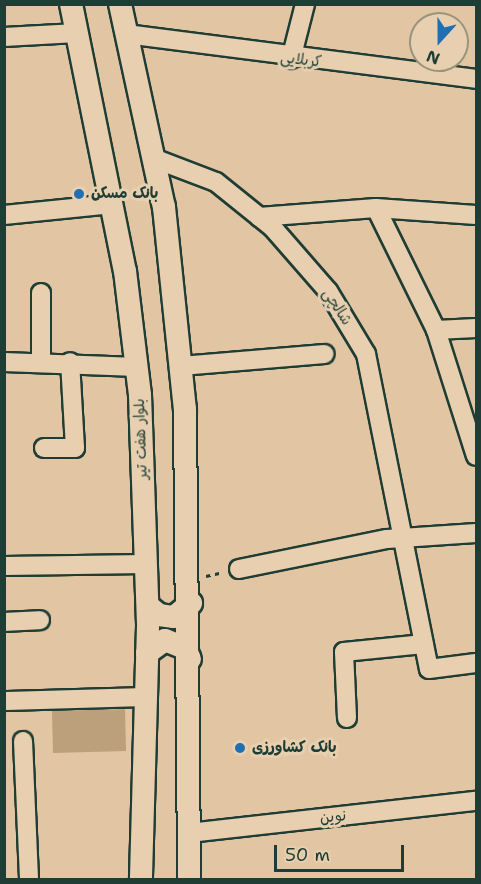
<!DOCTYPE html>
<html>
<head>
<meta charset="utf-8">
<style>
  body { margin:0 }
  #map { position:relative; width:481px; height:884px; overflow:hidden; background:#e2c5a3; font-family:"Shantell Sans","Playpen Sans Arabic",sans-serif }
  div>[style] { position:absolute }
  .building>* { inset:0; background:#bc9f7b }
  .path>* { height:3px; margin-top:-1.5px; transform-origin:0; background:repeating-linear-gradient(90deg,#1f3d34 0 4.5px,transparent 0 9px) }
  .roads { filter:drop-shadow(2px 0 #1f3d34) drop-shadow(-2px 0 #1f3d34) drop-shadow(0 2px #1f3d34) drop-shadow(0 -2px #1f3d34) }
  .minor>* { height:18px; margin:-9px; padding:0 9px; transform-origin:9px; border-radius:9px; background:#e7cfaf }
  .major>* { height:22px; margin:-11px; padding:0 11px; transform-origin:11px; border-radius:11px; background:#e7cfaf }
  .dots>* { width:16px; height:16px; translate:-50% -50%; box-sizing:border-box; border:3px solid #e7cfaf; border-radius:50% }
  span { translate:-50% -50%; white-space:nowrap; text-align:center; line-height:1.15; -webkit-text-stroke:6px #e7cfaf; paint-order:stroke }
  .street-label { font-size:15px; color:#1f3d34 }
  .poi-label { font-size:15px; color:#1f3d34; font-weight:700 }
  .left { translate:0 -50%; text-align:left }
  .frame { position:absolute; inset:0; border:6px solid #1f3d34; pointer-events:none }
  .north { position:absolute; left:409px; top:12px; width:60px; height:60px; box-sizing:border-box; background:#e7cfaf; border:2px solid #97957e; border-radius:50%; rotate:201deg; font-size:16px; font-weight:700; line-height:24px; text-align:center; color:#1f3d34 }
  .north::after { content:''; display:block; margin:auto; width:21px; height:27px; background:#1f6fb2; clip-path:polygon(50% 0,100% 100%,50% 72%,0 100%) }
  .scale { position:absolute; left:274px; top:845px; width:130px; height:27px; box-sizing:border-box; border:3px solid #1f3d34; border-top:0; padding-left:8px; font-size:18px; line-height:21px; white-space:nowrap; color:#1f3d34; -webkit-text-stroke:4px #e7cfaf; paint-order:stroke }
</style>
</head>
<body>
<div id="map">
  <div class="building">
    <div style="clip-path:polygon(125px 709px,126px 751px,53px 753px,52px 711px)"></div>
  </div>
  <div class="path">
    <div style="left:206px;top:576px;width:17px;rotate:-13deg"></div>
  </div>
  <div class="roads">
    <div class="minor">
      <div style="left:126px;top:34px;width:353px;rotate:7.3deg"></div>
      <div style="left:4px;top:37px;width:73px;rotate:-3.1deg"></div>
      <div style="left:291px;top:59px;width:57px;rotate:-75.7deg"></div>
      <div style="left:153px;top:158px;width:67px;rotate:20.9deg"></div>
      <div style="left:216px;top:182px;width:73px;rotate:38.9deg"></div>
      <div style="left:273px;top:228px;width:84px;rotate:48.9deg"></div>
      <div style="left:328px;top:291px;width:74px;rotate:58.9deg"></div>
      <div style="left:366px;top:354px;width:321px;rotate:78.7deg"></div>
      <div style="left:429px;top:669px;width:47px;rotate:-7.3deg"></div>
      <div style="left:376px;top:208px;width:136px;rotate:63.8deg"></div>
      <div style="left:436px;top:330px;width:132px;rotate:72.4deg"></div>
      <div style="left:4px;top:215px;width:109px;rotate:-5.8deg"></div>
      <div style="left:259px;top:217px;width:117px;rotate:-4.4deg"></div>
      <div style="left:376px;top:208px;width:100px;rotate:4deg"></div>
      <div style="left:41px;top:293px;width:69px;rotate:90deg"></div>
      <div style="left:436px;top:330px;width:40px;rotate:-2.9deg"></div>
      <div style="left:4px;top:362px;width:133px;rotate:2.2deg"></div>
      <div style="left:181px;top:366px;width:144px;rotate:-4.8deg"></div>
      <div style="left:44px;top:448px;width:31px"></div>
      <div style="left:75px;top:448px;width:86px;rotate:-93.3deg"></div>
      <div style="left:4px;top:566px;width:142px;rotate:-0.8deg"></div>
      <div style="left:239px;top:569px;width:151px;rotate:-11.5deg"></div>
      <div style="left:387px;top:539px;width:89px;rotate:-3.9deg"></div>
      <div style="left:4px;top:622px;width:36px;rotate:-3deg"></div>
      <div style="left:4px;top:701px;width:141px;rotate:-1.6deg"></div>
      <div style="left:347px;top:718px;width:66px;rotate:-92.6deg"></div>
      <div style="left:344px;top:652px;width:80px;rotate:-5.7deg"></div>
      <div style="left:23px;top:741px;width:139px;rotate:87.5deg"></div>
      <div style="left:189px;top:833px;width:289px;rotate:-6.4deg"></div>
    </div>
    <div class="major">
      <div style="left:71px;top:4px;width:272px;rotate:78.6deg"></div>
      <div style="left:125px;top:271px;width:125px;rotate:83.1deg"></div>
      <div style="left:140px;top:395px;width:231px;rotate:88deg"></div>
      <div style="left:148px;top:626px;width:254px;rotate:91.6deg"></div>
      <div style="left:120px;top:4px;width:208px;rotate:77.8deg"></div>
      <div style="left:164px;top:207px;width:203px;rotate:84.1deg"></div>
      <div style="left:185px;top:409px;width:471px;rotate:89.5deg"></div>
      <div style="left:148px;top:606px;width:14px;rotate:39deg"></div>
      <div style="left:159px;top:615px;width:15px;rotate:8deg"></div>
      <div style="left:174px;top:617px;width:22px;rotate:-39deg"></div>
      <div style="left:147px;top:653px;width:22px;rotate:-36deg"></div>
      <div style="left:165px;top:640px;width:22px;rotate:22deg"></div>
      <div style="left:185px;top:648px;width:12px;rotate:66deg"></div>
    </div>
  </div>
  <div class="dots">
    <div style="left:79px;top:194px;background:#1f6fb2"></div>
    <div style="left:240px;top:748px;background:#1f6fb2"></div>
  </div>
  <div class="street-label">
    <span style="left:301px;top:60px;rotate:7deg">کربلایی</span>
    <span style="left:337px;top:307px;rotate:57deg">شالچی</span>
    <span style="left:141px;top:439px;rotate:-92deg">بلوار هفت تیر</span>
    <span style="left:333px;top:817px;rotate:-6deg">نوین</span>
  </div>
  <div class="poi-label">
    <span class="left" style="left:91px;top:194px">بانک مسکن</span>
    <span class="left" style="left:252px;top:748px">بانک کشاورزی</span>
  </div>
  <div class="frame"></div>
  <div class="north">N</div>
  <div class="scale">50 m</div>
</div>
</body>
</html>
